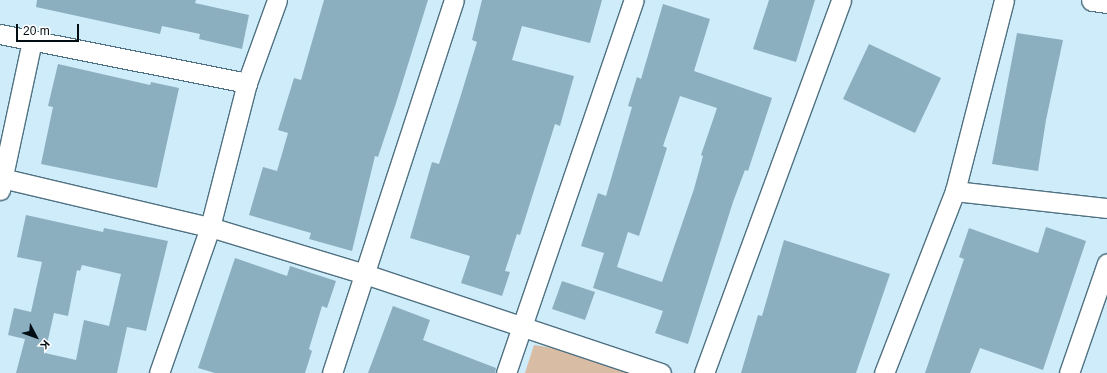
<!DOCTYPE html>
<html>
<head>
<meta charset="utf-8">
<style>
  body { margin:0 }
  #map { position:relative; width:1107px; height:373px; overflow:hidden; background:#cfecfb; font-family:Arial,sans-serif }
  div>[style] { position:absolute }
  .green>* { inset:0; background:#d9bca4 }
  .building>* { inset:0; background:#8cafc0 }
  .roads { filter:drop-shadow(1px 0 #4f7181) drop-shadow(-1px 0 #4f7181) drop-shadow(0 1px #4f7181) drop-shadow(0 -1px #4f7181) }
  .street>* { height:19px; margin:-9.5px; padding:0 9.5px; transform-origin:9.5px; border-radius:9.5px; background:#fff }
  .secondary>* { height:22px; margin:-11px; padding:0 11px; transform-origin:11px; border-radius:11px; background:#fff }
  span { translate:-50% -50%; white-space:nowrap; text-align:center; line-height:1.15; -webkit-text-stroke:3.5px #fff; paint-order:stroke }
  .north { position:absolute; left:16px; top:317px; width:40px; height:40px; -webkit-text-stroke:3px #fff; paint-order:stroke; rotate:131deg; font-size:11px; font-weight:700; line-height:16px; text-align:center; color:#020d13 }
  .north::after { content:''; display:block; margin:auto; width:14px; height:18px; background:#020d13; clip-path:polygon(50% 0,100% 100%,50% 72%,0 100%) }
  .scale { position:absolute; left:16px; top:24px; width:63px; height:18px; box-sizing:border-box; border:2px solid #020d13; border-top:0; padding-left:5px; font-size:12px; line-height:14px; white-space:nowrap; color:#020d13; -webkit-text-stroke:3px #fff; paint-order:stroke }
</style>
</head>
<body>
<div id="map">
  <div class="green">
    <div style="clip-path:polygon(534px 345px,585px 353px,629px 373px,525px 373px)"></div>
  </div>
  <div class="building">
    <div style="clip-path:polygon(37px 0,196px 0,195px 3px,249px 15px,242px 49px,199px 39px,200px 34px,162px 26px,160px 34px,36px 7px)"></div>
    <div style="clip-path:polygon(324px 0,428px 0,396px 103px,378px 157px,375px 156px,352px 251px,309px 239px,311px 233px,249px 215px,263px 167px,277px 171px,288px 133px,278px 130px,294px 78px,301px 80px)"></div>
    <div style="clip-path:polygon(482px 0,602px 0,590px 43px,522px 26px,512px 60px,574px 76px,560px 126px,555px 124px,520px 235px,517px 234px,505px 271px,510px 272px,502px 296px,461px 283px,470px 256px,410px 238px,432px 162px,439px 164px,460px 98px,477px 42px,472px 40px)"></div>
    <div style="clip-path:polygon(769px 0,815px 0,796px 62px,753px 49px)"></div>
    <div style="clip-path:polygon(evenodd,663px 4px,710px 19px,694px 71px,772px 98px,748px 171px,745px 170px,733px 202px,688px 344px,655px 333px,663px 311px,593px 288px,604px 253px,581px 246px,598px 193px,606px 196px,632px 107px,628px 106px,637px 77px,641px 79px,663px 4px,680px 96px,717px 108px,701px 155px,703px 156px,694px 189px,662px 282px,617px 267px,628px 232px,639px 236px,667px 148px,663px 146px,680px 96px)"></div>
    <div style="clip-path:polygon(1017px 33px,1063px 40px,1046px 120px,1038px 171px,992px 164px)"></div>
    <div style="clip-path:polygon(869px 44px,941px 78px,915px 133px,843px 99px)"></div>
    <div style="clip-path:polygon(58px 64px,150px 85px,151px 82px,179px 88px,157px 188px,41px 164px,53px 107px,48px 106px)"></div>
    <div style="clip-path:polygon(evenodd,26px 215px,103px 232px,104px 228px,168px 241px,146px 331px,127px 327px,117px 373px,16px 373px,25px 339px,8px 335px,14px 308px,31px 312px,42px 262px,17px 257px,26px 215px,82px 265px,121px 274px,109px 326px,84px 320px,76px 360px,45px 353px,54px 313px,68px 316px,77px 270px,80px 271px,82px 265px)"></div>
    <div style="clip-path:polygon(1046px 227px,1086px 241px,1043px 370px,980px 348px,970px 373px,925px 373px,964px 259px,959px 257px,969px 228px,1038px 253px)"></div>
    <div style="clip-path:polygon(784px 240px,890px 274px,856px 373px,741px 373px,758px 315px,762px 316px)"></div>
    <div style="clip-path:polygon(235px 258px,287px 276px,290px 266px,336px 281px,327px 308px,322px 306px,309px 349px,312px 351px,305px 373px,215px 373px,198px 368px)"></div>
    <div style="clip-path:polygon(562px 281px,595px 292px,585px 320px,552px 309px)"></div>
    <div style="clip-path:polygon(393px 306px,430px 320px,423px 340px,496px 368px,495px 373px,368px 373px)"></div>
  </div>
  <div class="roads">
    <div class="street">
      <div style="left:0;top:34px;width:252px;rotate:11.2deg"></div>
      <div style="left:2px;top:178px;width:214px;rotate:13.3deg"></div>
      <div style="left:210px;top:227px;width:162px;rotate:16.9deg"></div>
      <div style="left:365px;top:274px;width:312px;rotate:18.5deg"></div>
      <div style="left:0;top:190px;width:152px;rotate:-77.9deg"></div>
      <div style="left:955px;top:191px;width:153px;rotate:6.4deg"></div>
      <div style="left:159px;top:373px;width:155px;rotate:-70.7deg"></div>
      <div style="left:210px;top:227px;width:149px;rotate:-75.6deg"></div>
      <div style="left:247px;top:83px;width:88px;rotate:-70.1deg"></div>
      <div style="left:332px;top:373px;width:392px;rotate:-71.9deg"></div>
      <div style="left:506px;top:373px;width:394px;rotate:-71.1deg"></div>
      <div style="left:704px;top:373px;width:397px;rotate:-69.8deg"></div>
      <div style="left:884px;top:373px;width:195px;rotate:-68.7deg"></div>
      <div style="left:955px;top:191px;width:197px;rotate:-75.6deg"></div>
      <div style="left:1069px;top:373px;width:116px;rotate:-70.9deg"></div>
    </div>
    <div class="secondary">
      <div style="left:1093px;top:0;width:14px;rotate:8deg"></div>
    </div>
  </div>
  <div class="north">K</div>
  <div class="scale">20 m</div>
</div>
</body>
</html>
